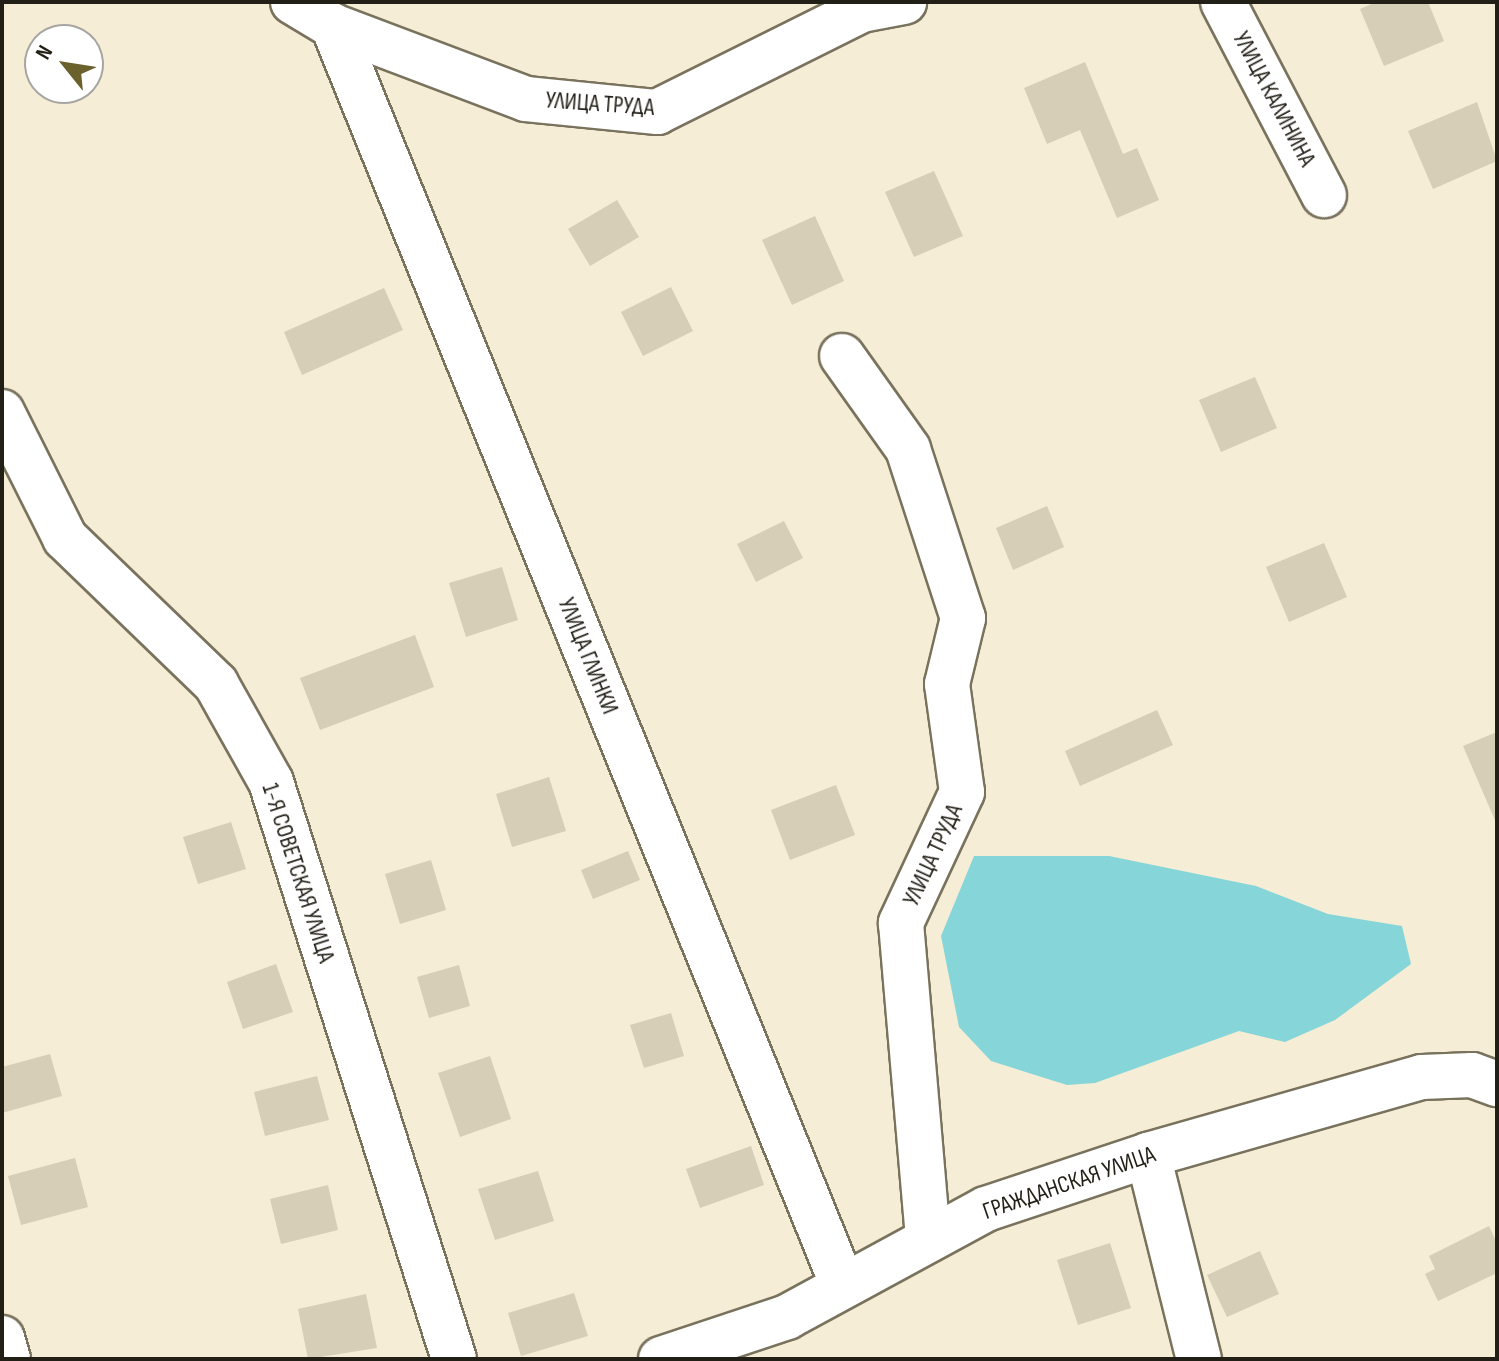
<!DOCTYPE html>
<html>
<head>
<meta charset="utf-8">
<style>
  body { margin:0 }
  #map { position:relative; width:1499px; height:1361px; overflow:hidden; background:#f5edd5; font-family:"Sofia Sans Condensed",sans-serif }
  div>[style] { position:absolute }
  .water>* { inset:0; background:#86d6d9 }
  .building>* { inset:0; background:#d6ceb7 }
  .roads { filter:drop-shadow(2px 0 #79725d) drop-shadow(-2px 0 #79725d) drop-shadow(0 2px #79725d) drop-shadow(0 -2px #79725d) }
  .minor>* { height:44px; margin:-22px; padding:0 22px; transform-origin:22px; border-radius:22px; background:#fff }
  span { translate:-50% -50%; white-space:nowrap; text-align:center; line-height:1.15; -webkit-text-stroke:8px #fff; paint-order:stroke }
  .street-label { font-size:24px; color:#221f16 }
  .frame { position:absolute; inset:0; border:4px solid #221f16; pointer-events:none }
  .north { position:absolute; left:24px; top:24px; width:80px; height:80px; box-sizing:border-box; background:#fff; border:2px solid #a7a5a2; border-radius:50%; rotate:300deg; font-size:22px; font-weight:700; line-height:32px; text-align:center; color:#221f16 }
  .north::after { content:''; display:block; margin:auto; width:28px; height:36px; background:#6a612d; clip-path:polygon(50% 0,100% 100%,50% 72%,0 100%) }
</style>
</head>
<body>
<div id="map">
  <div class="water">
    <div style="clip-path:polygon(974px 856px,1109px 856px,1256px 886px,1328px 914px,1402px 926px,1411px 964px,1335px 1020px,1285px 1042px,1239px 1031px,1095px 1083px,1067px 1085px,991px 1061px,959px 1027px,941px 936px)"></div>
  </div>
  <div class="building">
    <div style="clip-path:polygon(1376px 2px,1428px 2px,1444px 41px,1384px 66px,1360px 9px)"></div>
    <div style="clip-path:polygon(1085px 62px,1123px 154px,1137px 148px,1159px 200px,1117px 218px,1080px 130px,1047px 144px,1024px 88px)"></div>
    <div style="clip-path:polygon(1477px 102px,1497px 161px,1433px 189px,1408px 131px)"></div>
    <div style="clip-path:polygon(934px 171px,963px 236px,914px 257px,885px 192px)"></div>
    <div style="clip-path:polygon(617px 200px,639px 237px,590px 266px,568px 229px)"></div>
    <div style="clip-path:polygon(815px 216px,844px 281px,792px 305px,762px 240px)"></div>
    <div style="clip-path:polygon(671px 287px,693px 331px,643px 356px,621px 312px)"></div>
    <div style="clip-path:polygon(384px 288px,403px 330px,302px 375px,284px 332px)"></div>
    <div style="clip-path:polygon(1255px 377px,1277px 428px,1221px 452px,1199px 400px)"></div>
    <div style="clip-path:polygon(1047px 506px,1064px 547px,1013px 570px,996px 528px)"></div>
    <div style="clip-path:polygon(784px 521px,803px 558px,756px 582px,737px 544px)"></div>
    <div style="clip-path:polygon(1324px 543px,1347px 597px,1289px 622px,1266px 567px)"></div>
    <div style="clip-path:polygon(502px 567px,518px 620px,466px 637px,449px 583px)"></div>
    <div style="clip-path:polygon(415px 635px,434px 687px,320px 730px,300px 678px)"></div>
    <div style="clip-path:polygon(1157px 710px,1173px 745px,1080px 786px,1065px 751px)"></div>
    <div style="clip-path:polygon(1497px 732px,1497px 825px,1463px 746px)"></div>
    <div style="clip-path:polygon(549px 777px,566px 831px,512px 847px,496px 794px)"></div>
    <div style="clip-path:polygon(836px 785px,855px 835px,790px 860px,771px 810px)"></div>
    <div style="clip-path:polygon(231px 822px,246px 869px,198px 884px,183px 837px)"></div>
    <div style="clip-path:polygon(628px 851px,640px 880px,593px 899px,581px 870px)"></div>
    <div style="clip-path:polygon(431px 860px,446px 910px,400px 924px,385px 874px)"></div>
    <div style="clip-path:polygon(276px 964px,293px 1012px,243px 1029px,227px 982px)"></div>
    <div style="clip-path:polygon(459px 965px,470px 1006px,429px 1018px,417px 977px)"></div>
    <div style="clip-path:polygon(671px 1013px,684px 1056px,644px 1068px,630px 1025px)"></div>
    <div style="clip-path:polygon(50px 1054px,62px 1096px,2px 1113px,2px 1067px)"></div>
    <div style="clip-path:polygon(490px 1056px,511px 1119px,460px 1137px,438px 1073px)"></div>
    <div style="clip-path:polygon(317px 1076px,329px 1120px,265px 1136px,254px 1092px)"></div>
    <div style="clip-path:polygon(751px 1146px,764px 1185px,700px 1208px,686px 1169px)"></div>
    <div style="clip-path:polygon(75px 1158px,88px 1207px,21px 1225px,8px 1176px)"></div>
    <div style="clip-path:polygon(538px 1171px,554px 1221px,495px 1240px,478px 1189px)"></div>
    <div style="clip-path:polygon(328px 1185px,338px 1230px,281px 1244px,270px 1199px)"></div>
    <div style="clip-path:polygon(1489px 1226px,1497px 1243px,1497px 1273px,1438px 1301px,1425px 1274px,1435px 1269px,1429px 1256px)"></div>
    <div style="clip-path:polygon(1110px 1243px,1131px 1308px,1078px 1325px,1057px 1260px)"></div>
    <div style="clip-path:polygon(1260px 1251px,1279px 1294px,1227px 1317px,1207px 1275px)"></div>
    <div style="clip-path:polygon(574px 1293px,588px 1336px,521px 1356px,508px 1313px)"></div>
    <div style="clip-path:polygon(366px 1294px,377px 1348px,308px 1359px,298px 1309px)"></div>
  </div>
  <div class="roads">
    <div class="minor">
      <div style="left:293px;top:2px;width:47px;rotate:31deg"></div>
      <div style="left:333px;top:26px;width:206px;rotate:20.7deg"></div>
      <div style="left:526px;top:99px;width:132px;rotate:5.7deg"></div>
      <div style="left:657px;top:112px;width:229px;rotate:-26.5deg"></div>
      <div style="left:862px;top:10px;width:43px;rotate:-10.8deg"></div>
      <div style="left:1223px;top:2px;width:218px;rotate:62.4deg"></div>
      <div style="left:333px;top:26px;width:1359px;rotate:67.96deg"></div>
      <div style="left:842px;top:356px;width:114px;rotate:54.6deg"></div>
      <div style="left:908px;top:449px;width:178px;rotate:72deg"></div>
      <div style="left:963px;top:618px;width:68px;rotate:103.6deg"></div>
      <div style="left:947px;top:684px;width:109px;rotate:82.1deg"></div>
      <div style="left:962px;top:792px;width:145px;rotate:115deg"></div>
      <div style="left:901px;top:923px;width:318px;rotate:85.1deg"></div>
      <div style="left:2px;top:412px;width:141px;rotate:63.4deg"></div>
      <div style="left:65px;top:538px;width:210px;rotate:44deg"></div>
      <div style="left:216px;top:684px;width:112px;rotate:60.7deg"></div>
      <div style="left:271px;top:782px;width:605px;rotate:72.4deg"></div>
      <div style="left:1148px;top:1155px;width:210px;rotate:76deg"></div>
      <div style="left:2px;top:1338px;width:22px;rotate:74deg"></div>
      <div style="left:661px;top:1359px;width:133px;rotate:-18.4deg"></div>
      <div style="left:787px;top:1317px;width:226px;rotate:-28.5deg"></div>
      <div style="left:986px;top:1209px;width:171px;rotate:-18.4deg"></div>
      <div style="left:1148px;top:1155px;width:285px;rotate:-15.9deg"></div>
      <div style="left:1422px;top:1077px;width:50px;rotate:-2.3deg"></div>
      <div style="left:1472px;top:1075px;width:27px;rotate:20deg"></div>
    </div>
  </div>
  <div class="street-label">
    <span style="left:1274px;top:99px;rotate:62deg">УЛИЦА КАЛИНИНА</span>
    <span style="left:600px;top:104px;rotate:4deg">УЛИЦА ТРУДА</span>
    <span style="left:588px;top:656px;rotate:68deg">УЛИЦА ГЛИНКИ</span>
    <span style="left:933px;top:855px;rotate:-65deg">УЛИЦА ТРУДА</span>
    <span style="left:298px;top:873px;rotate:72deg">1-Я СОВЕТСКАЯ УЛИЦА</span>
    <span style="left:1069px;top:1183px;rotate:-19deg">ГРАЖДАНСКАЯ УЛИЦА</span>
  </div>
  <div class="frame"></div>
  <div class="north">N</div>
</div>
</body>
</html>
